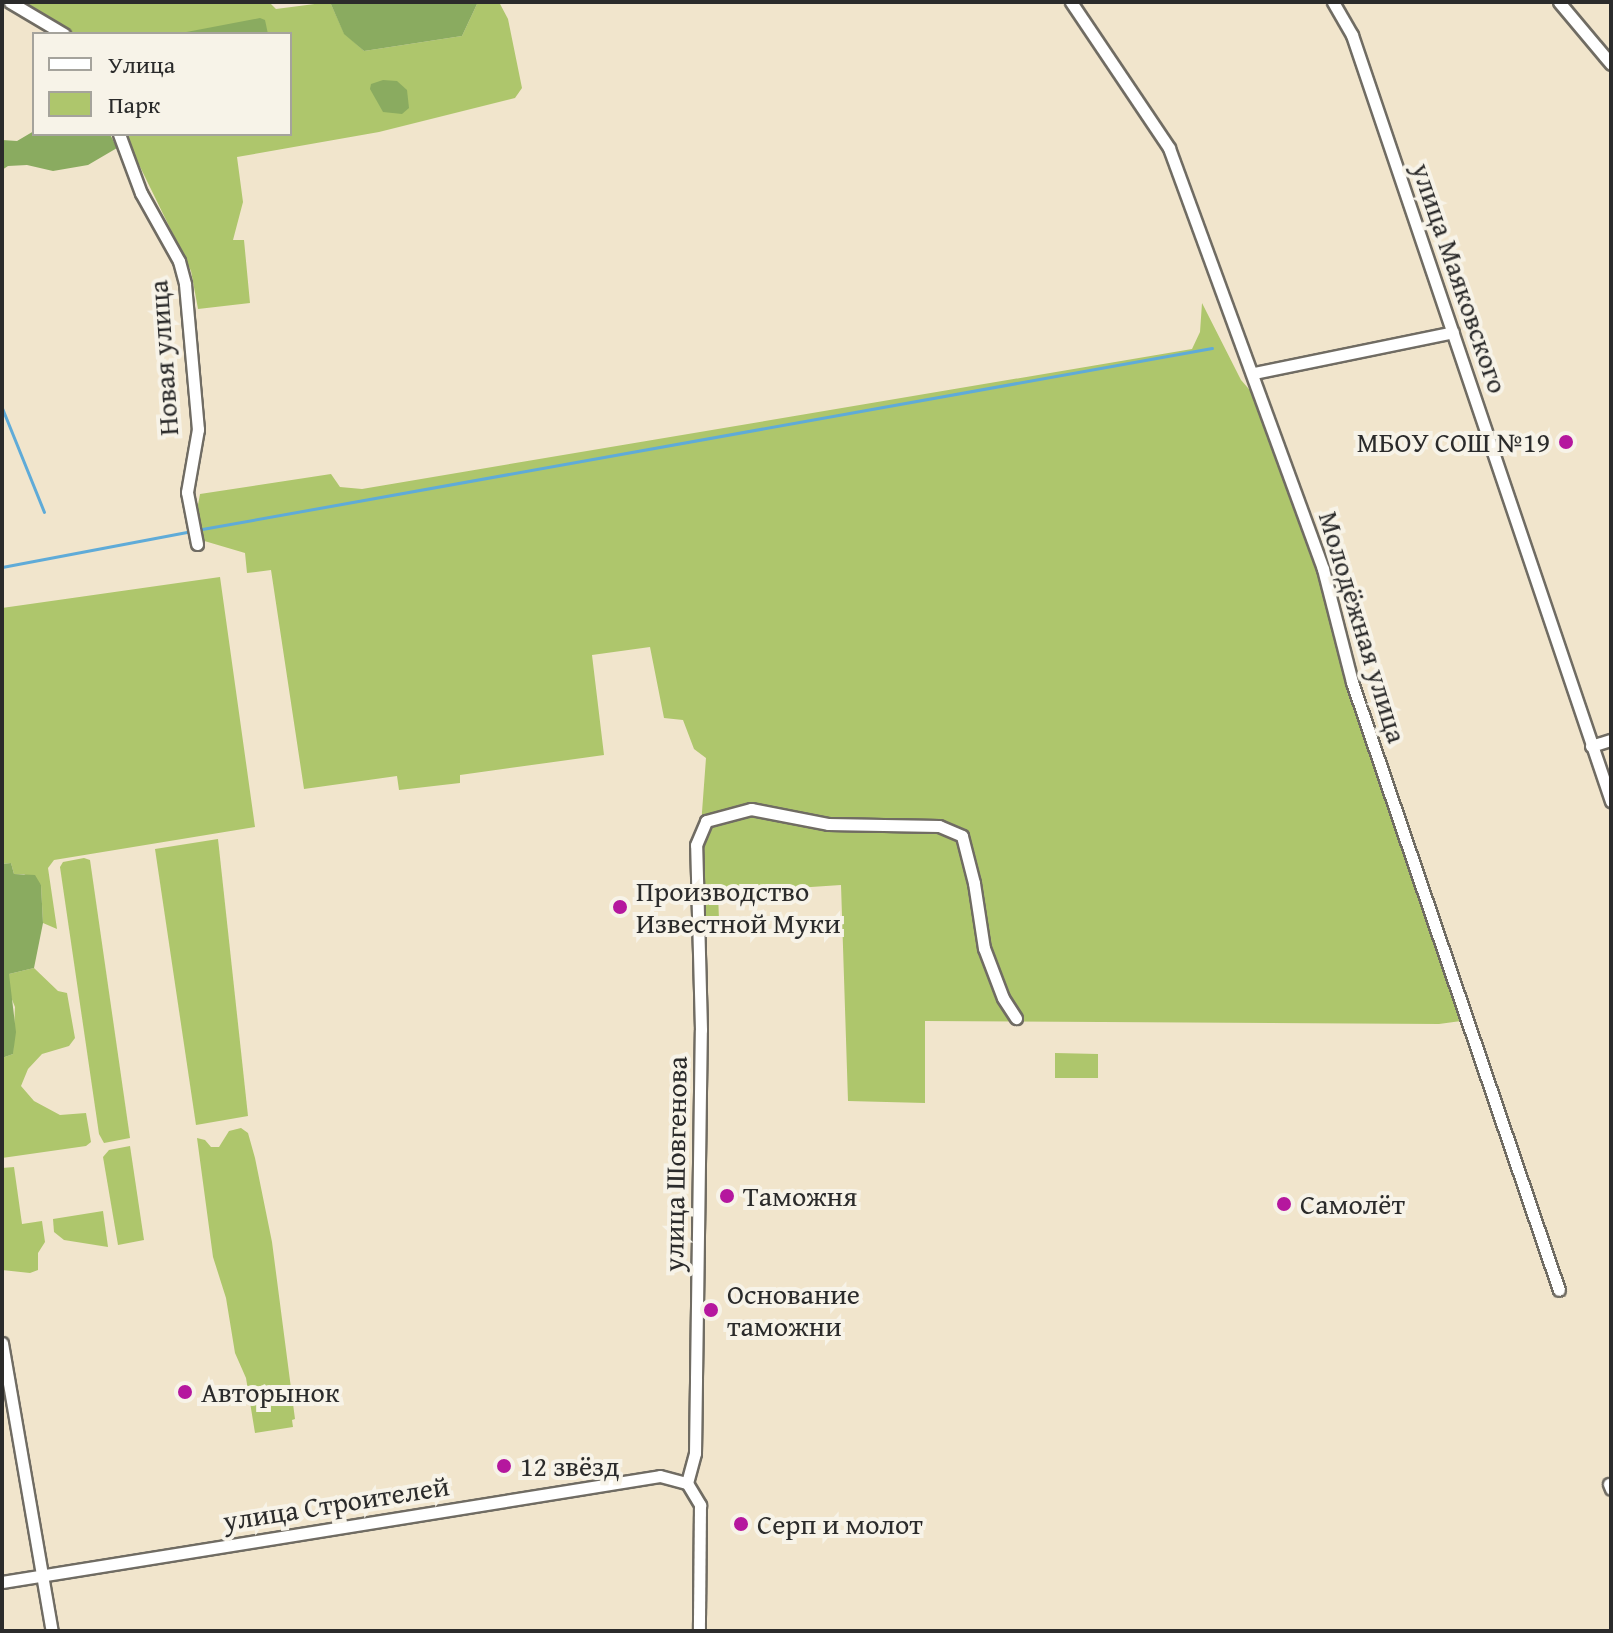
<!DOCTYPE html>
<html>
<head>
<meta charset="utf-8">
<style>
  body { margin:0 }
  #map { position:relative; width:1613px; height:1633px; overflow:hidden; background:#f1e5cc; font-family:"Gentium Book Plus",serif }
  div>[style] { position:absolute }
  .green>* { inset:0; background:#aec66c }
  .forest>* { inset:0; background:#8aab60 }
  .stream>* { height:3px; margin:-1.5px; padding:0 1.5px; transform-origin:1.5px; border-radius:1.5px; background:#5fabd8 }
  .roads { filter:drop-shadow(2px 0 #706c63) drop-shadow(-2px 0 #706c63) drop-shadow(0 2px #706c63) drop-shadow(0 -2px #706c63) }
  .minor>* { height:11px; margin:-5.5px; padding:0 5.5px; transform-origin:5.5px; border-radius:5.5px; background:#fff }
  .dots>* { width:22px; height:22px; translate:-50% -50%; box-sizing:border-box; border:4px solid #f7f3e8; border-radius:50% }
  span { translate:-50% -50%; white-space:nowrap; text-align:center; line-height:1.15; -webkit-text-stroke:8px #f7f3e8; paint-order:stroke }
  .street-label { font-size:28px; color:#2b2b2b }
  .poi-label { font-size:28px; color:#2b2b2b }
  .right { translate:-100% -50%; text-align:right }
  .left { translate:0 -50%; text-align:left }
  .frame { position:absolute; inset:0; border:4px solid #2b2b2b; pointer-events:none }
  .legend { position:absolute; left:32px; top:32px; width:260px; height:104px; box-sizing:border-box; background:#f7f3e8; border:2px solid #a5a39c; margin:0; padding:10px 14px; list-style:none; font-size:24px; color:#2b2b2b }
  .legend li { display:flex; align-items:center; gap:16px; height:40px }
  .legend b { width:40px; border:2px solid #a5a39c }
</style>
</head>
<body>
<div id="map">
  <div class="green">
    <div style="clip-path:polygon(20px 2px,269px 2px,276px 9px,330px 2px,344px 33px,364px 51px,462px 36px,478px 2px,499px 2px,508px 19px,522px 88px,515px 98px,379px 132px,237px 157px,243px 202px,233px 240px,244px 240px,250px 303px,198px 309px,191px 271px,124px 134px,290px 134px,290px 34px,74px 34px)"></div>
    <div style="clip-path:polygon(1202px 303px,1241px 380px,1255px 396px,1322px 585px,1375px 773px,1421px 894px,1461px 1021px,1439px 1024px,925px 1021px,925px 1103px,848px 1101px,841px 885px,718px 893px,719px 920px,704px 921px,700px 839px,706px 758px,694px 749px,683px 720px,664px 718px,650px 647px,592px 655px,604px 755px,460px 775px,460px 783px,399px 790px,397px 776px,304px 789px,271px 570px,247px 573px,245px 553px,201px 540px,196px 516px,200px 494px,331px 474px,340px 487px,362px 489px,1192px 349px,1200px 332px)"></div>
    <div style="clip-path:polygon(220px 577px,255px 827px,54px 860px,48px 868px,57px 929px,43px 923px,41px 885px,24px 874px,14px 874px,11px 863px,2px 864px,2px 608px)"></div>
    <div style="clip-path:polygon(218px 839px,248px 1116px,196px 1125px,155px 849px)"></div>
    <div style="clip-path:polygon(84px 858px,90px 860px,130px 1138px,104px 1143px,99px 1134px,60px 867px,63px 862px)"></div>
    <div style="clip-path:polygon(34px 968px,58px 991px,67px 993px,75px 1038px,69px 1046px,42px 1054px,28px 1069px,21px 1086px,34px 1101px,60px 1115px,86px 1113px,91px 1142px,86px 1146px,2px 1158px,2px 1058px,13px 1054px,15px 1007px,9px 992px,9px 974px)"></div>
    <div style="clip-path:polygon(1055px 1053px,1098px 1054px,1098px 1078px,1055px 1078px)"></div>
    <div style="clip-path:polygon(241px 1128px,248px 1133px,255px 1158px,272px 1242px,295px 1419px,292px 1420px,293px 1427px,255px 1433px,246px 1378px,235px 1353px,226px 1298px,213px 1257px,197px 1138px,205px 1140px,211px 1147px,219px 1147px,229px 1131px)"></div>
    <div style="clip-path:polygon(130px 1146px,144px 1240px,118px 1245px,103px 1157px,109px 1150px)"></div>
    <div style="clip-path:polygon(14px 1167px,22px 1224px,42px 1221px,45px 1242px,38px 1253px,38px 1270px,30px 1273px,2px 1270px,2px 1168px)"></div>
    <div style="clip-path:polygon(103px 1211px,108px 1247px,64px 1240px,54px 1232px,53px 1219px)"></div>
  </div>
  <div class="forest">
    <div style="clip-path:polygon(330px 2px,478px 2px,462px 36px,364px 51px,344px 34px)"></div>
    <div style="clip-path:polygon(260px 18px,265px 20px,268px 34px,176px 34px)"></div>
    <div style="clip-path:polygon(383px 80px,397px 81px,407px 90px,409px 108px,402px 114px,383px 112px,370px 89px,371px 84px)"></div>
    <div style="clip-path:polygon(34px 131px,34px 134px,110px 134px,117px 148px,88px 165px,53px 171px,27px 165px,8px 166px,2px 170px,2px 140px,17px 141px)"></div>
    <div style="clip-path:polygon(11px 863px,14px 874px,35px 875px,41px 885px,43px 923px,34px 968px,9px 974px,16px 1032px,13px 1054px,2px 1058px,2px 864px)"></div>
  </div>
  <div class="stream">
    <div style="left:2px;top:408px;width:112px;rotate:68deg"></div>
    <div style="left:202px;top:529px;width:1026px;rotate:-10.16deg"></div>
    <div style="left:2px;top:567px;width:188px;rotate:-10.7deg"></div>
  </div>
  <div class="roads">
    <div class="minor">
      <div style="left:10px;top:2px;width:63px;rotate:30.7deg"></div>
      <div style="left:1071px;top:2px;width:176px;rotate:56.1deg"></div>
      <div style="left:1169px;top:148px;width:448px;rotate:69.9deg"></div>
      <div style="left:1323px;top:569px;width:117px;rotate:75.6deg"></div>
      <div style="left:1352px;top:682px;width:642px;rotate:71.2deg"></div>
      <div style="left:1333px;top:2px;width:38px;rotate:60deg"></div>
      <div style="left:1352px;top:35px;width:809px;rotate:71.32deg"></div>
      <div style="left:1559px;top:2px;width:81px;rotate:50deg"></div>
      <div style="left:119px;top:134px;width:63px;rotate:69.6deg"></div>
      <div style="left:141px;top:193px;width:78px;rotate:60.8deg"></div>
      <div style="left:179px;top:261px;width:24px;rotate:75deg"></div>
      <div style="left:185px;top:284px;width:146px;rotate:84.9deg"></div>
      <div style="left:198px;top:429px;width:64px;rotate:99.9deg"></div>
      <div style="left:187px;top:492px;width:53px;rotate:79.1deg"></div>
      <div style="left:1254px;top:373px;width:203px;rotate:-11.6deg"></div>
      <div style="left:1591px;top:746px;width:21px;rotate:-17deg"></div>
      <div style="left:2px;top:1343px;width:292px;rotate:80.2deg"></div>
      <div style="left:687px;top:1483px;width:31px;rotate:-75deg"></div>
      <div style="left:695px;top:1453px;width:75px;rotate:-89.2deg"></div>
      <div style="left:696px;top:1378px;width:348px;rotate:-89.2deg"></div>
      <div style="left:701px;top:1030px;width:185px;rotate:-91.5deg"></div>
      <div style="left:696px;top:845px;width:26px;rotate:-67deg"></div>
      <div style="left:706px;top:821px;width:47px;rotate:-14.9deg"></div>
      <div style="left:751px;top:809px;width:78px;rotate:11deg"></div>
      <div style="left:828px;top:824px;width:111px;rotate:1deg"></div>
      <div style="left:939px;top:826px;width:25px;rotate:23deg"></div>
      <div style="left:962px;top:836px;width:49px;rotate:75.7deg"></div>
      <div style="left:974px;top:883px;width:66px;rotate:81.3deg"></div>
      <div style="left:984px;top:948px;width:53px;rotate:69.2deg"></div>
      <div style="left:1003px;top:998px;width:24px;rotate:57deg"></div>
      <div style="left:1609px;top:1484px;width:5px;rotate:68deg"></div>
      <div style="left:2px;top:1582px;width:666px;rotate:-9.15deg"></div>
      <div style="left:660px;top:1476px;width:28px;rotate:15deg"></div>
      <div style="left:687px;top:1483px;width:26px;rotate:59deg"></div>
      <div style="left:700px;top:1505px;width:126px;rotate:90.5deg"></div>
    </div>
  </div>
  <div class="dots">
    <div style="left:1566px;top:442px;background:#b5179e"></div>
    <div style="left:620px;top:907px;background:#b5179e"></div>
    <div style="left:727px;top:1196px;background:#b5179e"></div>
    <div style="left:1284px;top:1204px;background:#b5179e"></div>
    <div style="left:711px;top:1310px;background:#b5179e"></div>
    <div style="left:185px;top:1392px;background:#b5179e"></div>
    <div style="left:504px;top:1466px;background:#b5179e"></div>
    <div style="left:741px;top:1524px;background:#b5179e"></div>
  </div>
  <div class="street-label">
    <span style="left:1460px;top:278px;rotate:71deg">улица Маяковского</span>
    <span style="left:163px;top:358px;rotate:-94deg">Новая улица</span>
    <span style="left:1363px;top:627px;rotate:73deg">Молодёжная улица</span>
    <span style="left:675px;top:1164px;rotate:-89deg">улица Шовгенова</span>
    <span style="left:336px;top:1503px;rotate:-9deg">улица Строителей</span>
  </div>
  <div class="poi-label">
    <span class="right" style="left:1550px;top:442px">МБОУ СОШ №19</span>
    <span class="left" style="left:636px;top:907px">Производство<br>Известной Муки</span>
    <span class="left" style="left:743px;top:1196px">Таможня</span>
    <span class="left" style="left:1300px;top:1204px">Самолёт</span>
    <span class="left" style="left:727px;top:1310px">Основание<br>таможни</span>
    <span class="left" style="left:201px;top:1392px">Авторынок</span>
    <span class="left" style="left:520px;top:1466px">12 звёзд</span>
    <span class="left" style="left:757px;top:1524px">Серп и молот</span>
  </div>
  <div class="frame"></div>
  <ul class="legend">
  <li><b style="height:10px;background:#fff"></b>Улица</li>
  <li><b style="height:22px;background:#aec66c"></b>Парк</li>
  </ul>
</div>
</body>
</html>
